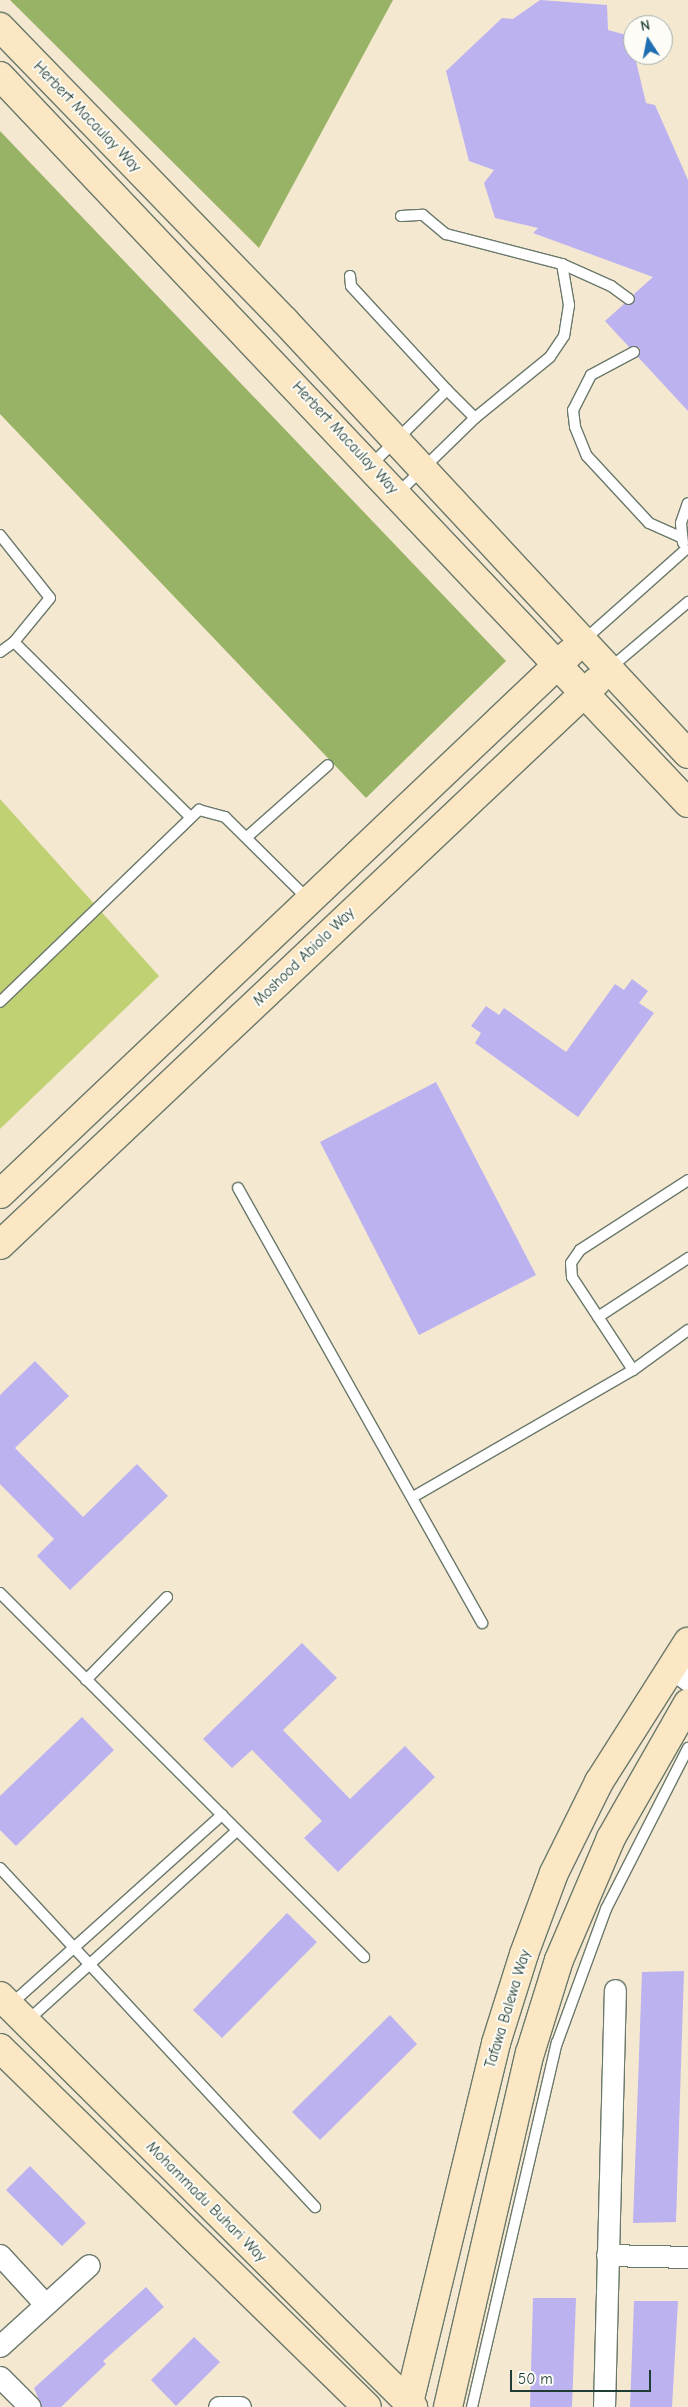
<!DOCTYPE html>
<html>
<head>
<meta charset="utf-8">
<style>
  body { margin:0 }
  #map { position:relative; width:688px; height:2407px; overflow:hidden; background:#f5e8d1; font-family:"Comic Neue",sans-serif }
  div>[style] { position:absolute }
  .green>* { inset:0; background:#c0d173 }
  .forest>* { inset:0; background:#98b365 }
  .building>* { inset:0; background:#bcb2f0 }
  .roads { filter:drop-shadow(1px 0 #6a796b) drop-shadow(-1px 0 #6a796b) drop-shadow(0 1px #6a796b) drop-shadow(0 -1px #6a796b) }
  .lane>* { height:10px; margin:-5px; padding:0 5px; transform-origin:5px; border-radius:5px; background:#fff }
  .street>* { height:21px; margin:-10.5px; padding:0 10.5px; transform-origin:10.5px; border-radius:10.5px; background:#fff }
  .secondary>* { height:28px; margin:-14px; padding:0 14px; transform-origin:14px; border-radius:14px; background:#fbe7c3 }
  span { translate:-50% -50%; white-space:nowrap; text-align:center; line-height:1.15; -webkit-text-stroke:4px #fdfcf7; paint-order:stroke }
  .street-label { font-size:15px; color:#1f3d34 }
  .north { position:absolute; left:623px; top:15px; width:50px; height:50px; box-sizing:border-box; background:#fdfcf7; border:1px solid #a4b0a9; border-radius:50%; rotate:349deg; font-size:14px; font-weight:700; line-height:20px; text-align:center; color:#1f3d34 }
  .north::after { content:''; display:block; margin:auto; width:18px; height:22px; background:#1f6fb2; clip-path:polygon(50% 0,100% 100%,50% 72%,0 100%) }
  .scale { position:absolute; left:510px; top:2370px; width:141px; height:22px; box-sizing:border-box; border:2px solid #1f3d34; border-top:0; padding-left:6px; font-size:15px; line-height:18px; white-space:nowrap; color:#1f3d34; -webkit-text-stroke:4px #fdfcf7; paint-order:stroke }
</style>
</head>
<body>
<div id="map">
  <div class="green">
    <div style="clip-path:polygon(0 799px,159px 976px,0 1129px)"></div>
  </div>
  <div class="forest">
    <div style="clip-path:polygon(10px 0,393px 0,259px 248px)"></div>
    <div style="clip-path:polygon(0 131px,506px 661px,366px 798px,0 414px)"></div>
  </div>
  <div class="building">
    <div style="clip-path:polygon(540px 0,607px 5px,608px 30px,630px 36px,646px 103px,655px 105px,688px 180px,688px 411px,638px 357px,640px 348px,629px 347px,605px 321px,624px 304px,634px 303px,634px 294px,653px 277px,533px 233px,538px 228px,495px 218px,484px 183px,494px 170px,469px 161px,446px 71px,502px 18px,513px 19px)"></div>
    <div style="clip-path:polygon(632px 979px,648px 991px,639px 1003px,654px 1013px,578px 1117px,475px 1043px,481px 1033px,471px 1026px,486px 1006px,499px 1015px,504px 1008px,566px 1052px,615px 984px,624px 990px)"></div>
    <div style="clip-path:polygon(436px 1082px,536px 1275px,419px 1335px,320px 1142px)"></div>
    <div style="clip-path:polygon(35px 1361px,69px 1396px,15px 1448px,83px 1517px,137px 1464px,168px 1496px,70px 1590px,37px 1556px,54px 1539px,0 1484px,0 1395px)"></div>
    <div style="clip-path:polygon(302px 1643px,337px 1678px,283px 1730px,350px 1799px,405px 1746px,435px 1777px,338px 1872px,304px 1838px,322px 1821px,252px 1750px,232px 1768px,203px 1739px)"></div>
    <div style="clip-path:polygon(82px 1717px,114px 1750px,16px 1846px,0 1830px,0 1796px)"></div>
    <div style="clip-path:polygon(287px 1913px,317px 1942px,222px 2038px,193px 2010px)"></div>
    <div style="clip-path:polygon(684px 1971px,676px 2222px,633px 2223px,642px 1972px)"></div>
    <div style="clip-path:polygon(390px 2015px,417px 2044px,320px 2140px,292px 2112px)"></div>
    <div style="clip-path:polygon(30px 2166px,86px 2223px,62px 2246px,6px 2190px)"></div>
    <div style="clip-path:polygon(146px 2287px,164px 2307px,103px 2361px,106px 2364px,61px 2407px,42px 2407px,34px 2388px)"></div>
    <div style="clip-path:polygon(533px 2298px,576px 2298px,572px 2407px,530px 2407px)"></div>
    <div style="clip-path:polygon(634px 2301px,678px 2301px,672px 2407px,630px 2407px)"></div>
    <div style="clip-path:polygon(194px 2337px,220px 2362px,176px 2406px,151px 2380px)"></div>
  </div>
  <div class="roads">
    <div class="lane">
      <div style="left:401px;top:216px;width:22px;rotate:-3deg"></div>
      <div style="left:423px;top:215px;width:30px;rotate:40deg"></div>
      <div style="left:446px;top:234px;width:120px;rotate:14.5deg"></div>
      <div style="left:562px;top:264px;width:42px;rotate:80.3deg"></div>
      <div style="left:569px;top:305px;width:31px;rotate:99deg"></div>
      <div style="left:564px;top:336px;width:25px;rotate:124deg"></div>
      <div style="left:550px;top:357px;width:97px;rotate:140.9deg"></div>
      <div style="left:562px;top:264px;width:54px;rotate:24.2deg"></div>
      <div style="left:611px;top:286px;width:22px;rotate:36deg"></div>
      <div style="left:350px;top:276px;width:10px;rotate:84deg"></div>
      <div style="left:351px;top:286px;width:142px;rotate:47.3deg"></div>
      <div style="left:447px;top:390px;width:107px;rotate:135.4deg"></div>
      <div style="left:634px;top:352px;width:49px;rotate:151.9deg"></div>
      <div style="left:591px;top:375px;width:39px;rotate:117deg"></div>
      <div style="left:573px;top:410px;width:17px;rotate:83deg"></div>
      <div style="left:575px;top:427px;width:31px;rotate:68deg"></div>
      <div style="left:587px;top:456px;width:91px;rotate:47.2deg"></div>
      <div style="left:649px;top:523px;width:35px;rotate:24deg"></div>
      <div style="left:397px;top:494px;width:109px;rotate:-44.3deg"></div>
      <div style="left:475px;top:418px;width:40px;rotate:-135deg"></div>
      <div style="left:0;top:535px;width:80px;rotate:51.6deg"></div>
      <div style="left:50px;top:598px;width:57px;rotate:129.3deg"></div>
      <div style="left:14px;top:642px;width:17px;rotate:144deg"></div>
      <div style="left:683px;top:543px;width:20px;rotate:-96deg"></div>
      <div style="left:681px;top:523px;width:21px;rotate:-71deg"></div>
      <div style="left:583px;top:641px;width:137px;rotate:-41.7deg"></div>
      <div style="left:14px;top:642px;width:247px;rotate:44.8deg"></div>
      <div style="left:609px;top:669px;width:104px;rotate:-40.3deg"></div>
      <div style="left:247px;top:837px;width:108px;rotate:-41.6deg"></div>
      <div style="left:0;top:1002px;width:277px;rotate:-44deg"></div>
      <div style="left:199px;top:810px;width:27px;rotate:15deg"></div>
      <div style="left:225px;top:817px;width:117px;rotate:44.7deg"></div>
      <div style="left:238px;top:1188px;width:499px;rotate:60.7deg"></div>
      <div style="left:598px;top:1317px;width:108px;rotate:-33.2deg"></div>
      <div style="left:633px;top:1370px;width:111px;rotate:-123.3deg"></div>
      <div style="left:572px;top:1277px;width:14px;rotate:-94deg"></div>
      <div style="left:571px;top:1263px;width:16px;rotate:-55deg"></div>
      <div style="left:580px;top:1250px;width:129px;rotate:-32.9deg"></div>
      <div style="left:413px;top:1497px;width:254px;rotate:-30deg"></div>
      <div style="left:633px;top:1370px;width:68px;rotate:-36deg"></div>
      <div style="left:0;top:1593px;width:515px;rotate:45deg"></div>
      <div style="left:86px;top:1680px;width:116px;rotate:-45.7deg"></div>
      <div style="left:0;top:1868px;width:463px;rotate:47.1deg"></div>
      <div style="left:10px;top:2005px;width:285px;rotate:-41.9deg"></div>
      <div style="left:26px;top:2022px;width:285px;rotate:-42.2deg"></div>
      <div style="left:472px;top:2407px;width:374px;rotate:-76.9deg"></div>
      <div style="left:557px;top:2043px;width:143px;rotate:-69.9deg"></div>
      <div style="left:606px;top:1909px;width:181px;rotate:-63deg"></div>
    </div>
    <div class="street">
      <div style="left:670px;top:1667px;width:22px;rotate:36deg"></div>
      <div style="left:0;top:2255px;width:67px;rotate:47.4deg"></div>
      <div style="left:607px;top:2255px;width:81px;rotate:1.4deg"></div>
      <div style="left:0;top:2346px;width:120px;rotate:-42.3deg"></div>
      <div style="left:0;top:2377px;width:42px;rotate:45deg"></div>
      <div style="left:219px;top:2407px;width:21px"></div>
      <div style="left:604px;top:2407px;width:417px;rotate:-88.5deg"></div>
    </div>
    <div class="secondary">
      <div style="left:0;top:27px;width:408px;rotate:45.9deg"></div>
      <div style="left:284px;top:320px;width:593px;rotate:47.05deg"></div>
      <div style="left:0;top:76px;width:1001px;rotate:46.58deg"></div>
      <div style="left:0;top:1194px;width:786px;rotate:-43.5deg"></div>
      <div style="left:0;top:1245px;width:821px;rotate:-43.37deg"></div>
      <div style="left:0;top:1996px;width:583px;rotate:44.86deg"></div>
      <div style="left:0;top:2048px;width:513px;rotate:44.37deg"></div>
      <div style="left:408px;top:2407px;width:374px;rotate:-76.4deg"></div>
      <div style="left:496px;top:2043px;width:93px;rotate:-72.5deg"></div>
      <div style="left:524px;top:1954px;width:86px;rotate:-69.7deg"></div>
      <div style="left:554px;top:1873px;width:102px;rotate:-63.7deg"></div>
      <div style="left:599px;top:1782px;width:166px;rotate:-57.6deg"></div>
      <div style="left:448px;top:2407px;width:363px;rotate:-77deg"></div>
      <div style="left:530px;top:2053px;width:97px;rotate:-72.7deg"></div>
      <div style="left:559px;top:1960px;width:133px;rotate:-66.9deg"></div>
      <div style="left:611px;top:1838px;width:155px;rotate:-60.3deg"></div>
    </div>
  </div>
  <div class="street-label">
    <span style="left:87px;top:117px;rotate:46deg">Herbert Macaulay Way</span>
    <span style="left:345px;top:438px;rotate:47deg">Herbert Macaulay Way</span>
    <span style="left:304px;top:957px;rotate:-44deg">Moshood Abiola Way</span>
    <span style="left:508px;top:2009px;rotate:-73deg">Tafawa Balewa Way</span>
    <span style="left:206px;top:2202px;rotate:45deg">Mohammadu Buhari Way</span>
  </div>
  <div class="north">N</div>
  <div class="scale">50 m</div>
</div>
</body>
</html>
